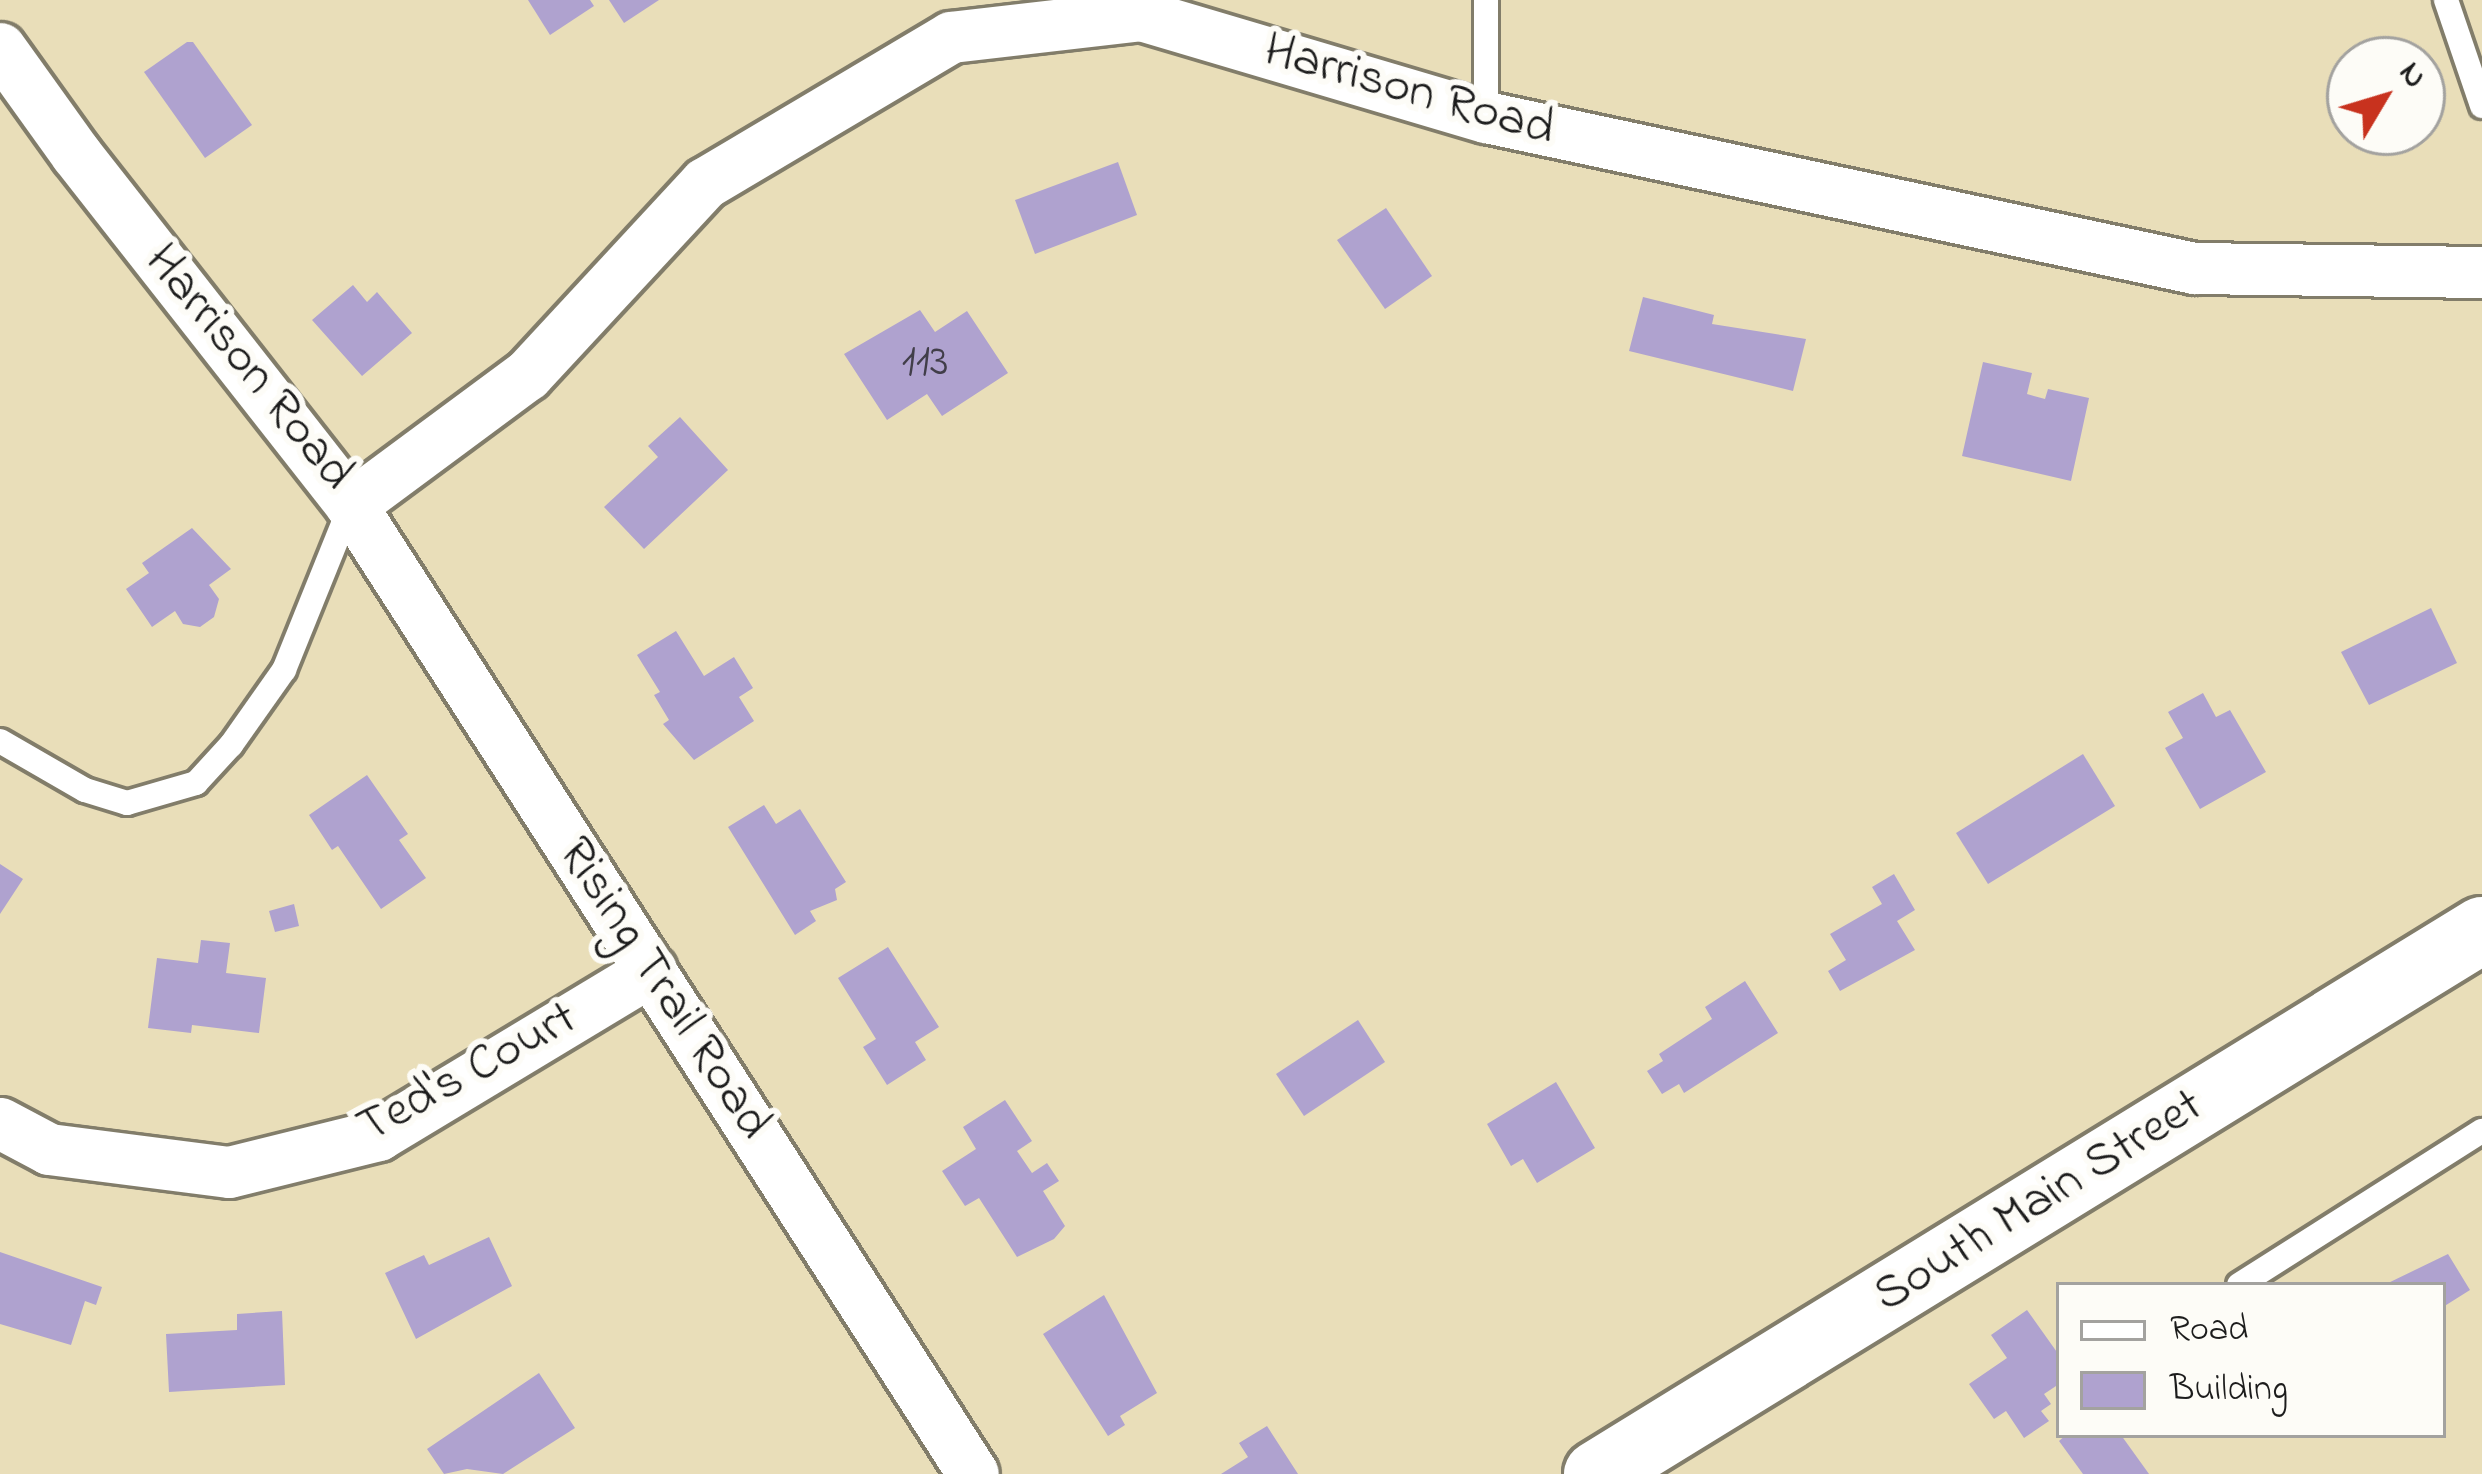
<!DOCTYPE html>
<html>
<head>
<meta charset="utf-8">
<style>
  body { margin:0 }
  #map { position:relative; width:2482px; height:1474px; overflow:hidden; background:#e9deb9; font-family:"Indie Flower",sans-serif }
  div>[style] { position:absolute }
  .building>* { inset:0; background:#afa2cf }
  .roads { filter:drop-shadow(3px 0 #827d6a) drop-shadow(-3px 0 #827d6a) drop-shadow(0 3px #827d6a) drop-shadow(0 -3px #827d6a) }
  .lane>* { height:24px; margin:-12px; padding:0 12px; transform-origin:12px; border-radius:12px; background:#fff }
  .street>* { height:51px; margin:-25.5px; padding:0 25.5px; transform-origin:25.5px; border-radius:25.5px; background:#fff }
  .highway>* { height:66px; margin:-33px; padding:0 33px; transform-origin:33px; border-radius:33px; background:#fff }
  span { translate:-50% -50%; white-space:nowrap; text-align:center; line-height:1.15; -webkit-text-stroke:12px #fdfcf7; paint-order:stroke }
  .number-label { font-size:45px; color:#413e49 }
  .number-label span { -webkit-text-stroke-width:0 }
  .street-label { font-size:51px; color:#1c1c1c }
  .legend { position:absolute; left:2056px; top:1282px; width:390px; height:156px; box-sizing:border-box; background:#fdfcf7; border:3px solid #a3a29f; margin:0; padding:15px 21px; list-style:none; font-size:36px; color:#1c1c1c }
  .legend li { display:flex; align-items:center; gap:24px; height:60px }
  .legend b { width:60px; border:3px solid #a3a29f }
  .north { position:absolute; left:2326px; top:36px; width:120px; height:120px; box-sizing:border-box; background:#fdfcf7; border:3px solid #a3a29f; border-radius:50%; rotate:52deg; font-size:33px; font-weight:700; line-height:48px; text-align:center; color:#1c1c1c }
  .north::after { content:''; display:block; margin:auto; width:42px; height:54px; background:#c8321e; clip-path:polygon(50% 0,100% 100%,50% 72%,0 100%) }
</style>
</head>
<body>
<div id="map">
  <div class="building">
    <div style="clip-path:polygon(528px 0,590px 0,594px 6px,550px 35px)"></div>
    <div style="clip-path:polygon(609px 0,659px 0,624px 23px)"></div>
    <div style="clip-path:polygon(187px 42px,193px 42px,252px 125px,205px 158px,144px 72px)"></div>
    <div style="clip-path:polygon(1118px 162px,1137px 215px,1035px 254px,1015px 200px)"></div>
    <div style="clip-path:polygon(1386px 208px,1432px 276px,1385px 309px,1337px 240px)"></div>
    <div style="clip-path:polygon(353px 285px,367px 302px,377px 292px,412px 333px,362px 376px,312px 320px)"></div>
    <div style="clip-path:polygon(1643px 297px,1714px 315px,1712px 324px,1806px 339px,1793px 391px,1629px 351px)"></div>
    <div style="clip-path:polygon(920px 310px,935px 332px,967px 311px,1008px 373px,942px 416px,927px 394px,887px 420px,844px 354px)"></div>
    <div style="clip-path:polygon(1983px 362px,2032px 373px,2027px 394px,2045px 399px,2048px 389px,2089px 398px,2071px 481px,1962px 456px)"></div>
    <div style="clip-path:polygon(680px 417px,728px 470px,644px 549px,604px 507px,658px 457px,648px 446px)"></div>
    <div style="clip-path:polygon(192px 528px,231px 569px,209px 585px,219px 599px,214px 617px,200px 627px,183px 624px,175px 611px,152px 627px,126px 589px,149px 573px,142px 563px)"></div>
    <div style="clip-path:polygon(2431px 608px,2457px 663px,2369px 705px,2341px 652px)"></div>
    <div style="clip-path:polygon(676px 631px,704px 676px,734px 657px,753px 688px,739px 697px,754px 721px,694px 760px,663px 724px,669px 720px,654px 695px,660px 692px,637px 655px)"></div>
    <div style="clip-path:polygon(2203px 693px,2216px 717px,2230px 710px,2266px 772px,2200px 809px,2165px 748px,2183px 738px,2168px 712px)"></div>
    <div style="clip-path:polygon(2083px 754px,2115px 806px,1988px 884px,1956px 833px)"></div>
    <div style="clip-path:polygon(367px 775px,408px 834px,399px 840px,426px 878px,381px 909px,338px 846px,332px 850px,309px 815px)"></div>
    <div style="clip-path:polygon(764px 805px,776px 824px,800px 809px,846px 882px,835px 889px,837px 900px,810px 911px,816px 921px,795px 935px,728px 827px)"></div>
    <div style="clip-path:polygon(0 864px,23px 879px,0 914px)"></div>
    <div style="clip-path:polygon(1894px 874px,1915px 910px,1897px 921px,1915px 950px,1840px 991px,1828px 971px,1846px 960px,1830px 934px,1882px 904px,1872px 887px)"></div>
    <div style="clip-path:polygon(294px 904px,299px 926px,275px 932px,269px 911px)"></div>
    <div style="clip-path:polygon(201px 940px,230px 943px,226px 973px,266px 978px,259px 1033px,192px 1025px,191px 1033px,148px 1028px,157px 958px,198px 963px)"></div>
    <div style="clip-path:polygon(888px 947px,939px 1027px,915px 1042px,926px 1060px,887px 1085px,863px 1047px,876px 1039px,838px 978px)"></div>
    <div style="clip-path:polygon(1745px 981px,1778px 1033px,1684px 1093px,1679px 1084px,1662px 1094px,1647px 1071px,1663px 1061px,1659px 1054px,1712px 1019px,1705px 1007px)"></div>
    <div style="clip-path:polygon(1358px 1020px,1385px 1062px,1304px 1116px,1276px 1074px)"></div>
    <div style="clip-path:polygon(1556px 1082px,1595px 1148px,1537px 1183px,1523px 1159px,1511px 1166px,1487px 1124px)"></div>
    <div style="clip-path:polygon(1005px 1100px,1032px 1141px,1017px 1151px,1032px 1173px,1047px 1163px,1059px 1181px,1043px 1191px,1065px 1226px,1054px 1239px,1017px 1257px,979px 1198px,965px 1206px,942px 1171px,976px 1149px,963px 1127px)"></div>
    <div style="clip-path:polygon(489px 1237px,512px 1286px,416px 1339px,385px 1273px,424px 1255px,429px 1265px)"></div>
    <div style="clip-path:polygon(0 1252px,102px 1287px,96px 1305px,85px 1301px,71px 1345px,0 1324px)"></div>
    <div style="clip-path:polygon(2448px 1254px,2470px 1290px,2443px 1307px,2443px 1285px,2384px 1285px)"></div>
    <div style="clip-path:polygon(1104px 1295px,1157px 1393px,1120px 1416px,1125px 1425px,1108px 1436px,1043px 1334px)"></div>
    <div style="clip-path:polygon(2027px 1310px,2059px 1355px,2059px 1384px,2044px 1394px,2051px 1404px,2041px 1411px,2049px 1421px,2024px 1438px,2006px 1411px,1994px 1419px,1969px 1384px,2007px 1358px,1991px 1335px)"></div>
    <div style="clip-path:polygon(282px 1311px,285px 1385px,169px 1392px,166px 1334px,237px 1330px,237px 1314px)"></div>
    <div style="clip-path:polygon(539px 1373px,575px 1428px,503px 1474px,467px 1469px,444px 1474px,427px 1449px)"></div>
    <div style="clip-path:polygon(1267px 1426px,1298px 1474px,1221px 1474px,1248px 1457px,1239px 1443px)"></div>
    <div style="clip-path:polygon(2066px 1435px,2121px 1435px,2149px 1474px,2083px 1474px,2059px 1441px)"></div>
  </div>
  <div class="roads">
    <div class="lane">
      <div style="left:2446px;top:0;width:112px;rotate:71.2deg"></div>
      <div style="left:1486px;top:117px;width:117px;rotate:-90deg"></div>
      <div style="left:0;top:741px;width:98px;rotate:30deg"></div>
      <div style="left:85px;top:790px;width:44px;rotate:17.2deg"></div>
      <div style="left:127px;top:803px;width:72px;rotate:-16.2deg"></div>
      <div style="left:196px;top:783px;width:52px;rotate:-47.4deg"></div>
      <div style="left:231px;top:745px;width:92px;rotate:-54.8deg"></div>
      <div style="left:284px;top:670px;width:176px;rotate:-68deg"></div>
      <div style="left:2239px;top:1285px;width:288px;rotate:-32.4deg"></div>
    </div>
    <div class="street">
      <div style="left:0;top:48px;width:130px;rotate:54.4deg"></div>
      <div style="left:76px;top:154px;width:446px;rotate:51.9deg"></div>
      <div style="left:351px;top:505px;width:1151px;rotate:57.3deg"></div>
      <div style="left:351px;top:505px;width:219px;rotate:-36.5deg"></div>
      <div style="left:527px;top:375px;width:262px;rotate:-47.2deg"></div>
      <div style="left:705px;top:183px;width:286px;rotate:-30.7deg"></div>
      <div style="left:951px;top:37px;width:191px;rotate:-6.6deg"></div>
      <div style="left:1141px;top:15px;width:360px;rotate:16.5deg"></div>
      <div style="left:1486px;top:117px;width:724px;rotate:12.04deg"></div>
      <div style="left:2194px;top:268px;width:288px;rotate:0.8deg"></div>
      <div style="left:0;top:1123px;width:55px;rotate:28deg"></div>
      <div style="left:49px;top:1149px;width:181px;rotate:7.3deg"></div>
      <div style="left:229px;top:1172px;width:154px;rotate:-13.9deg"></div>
      <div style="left:378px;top:1135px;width:319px;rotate:-31.1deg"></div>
    </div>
    <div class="highway">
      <div style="left:1597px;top:1474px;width:1039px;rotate:-31.58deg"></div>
    </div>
  </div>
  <div class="number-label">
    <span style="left:925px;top:364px">113</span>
  </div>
  <div class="street-label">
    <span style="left:1409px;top:91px;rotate:16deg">Harrison Road</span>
    <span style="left:248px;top:368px;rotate:51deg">Harrison Road</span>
    <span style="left:663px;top:989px;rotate:57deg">Rising Trail Road</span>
    <span style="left:468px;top:1074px;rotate:-29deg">Ted's Court</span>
    <span style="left:2039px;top:1202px;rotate:-32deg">South Main Street</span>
  </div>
  <ul class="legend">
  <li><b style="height:15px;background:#fff"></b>Road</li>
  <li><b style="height:33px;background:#afa2cf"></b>Building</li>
  </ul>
  <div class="north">N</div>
</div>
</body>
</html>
